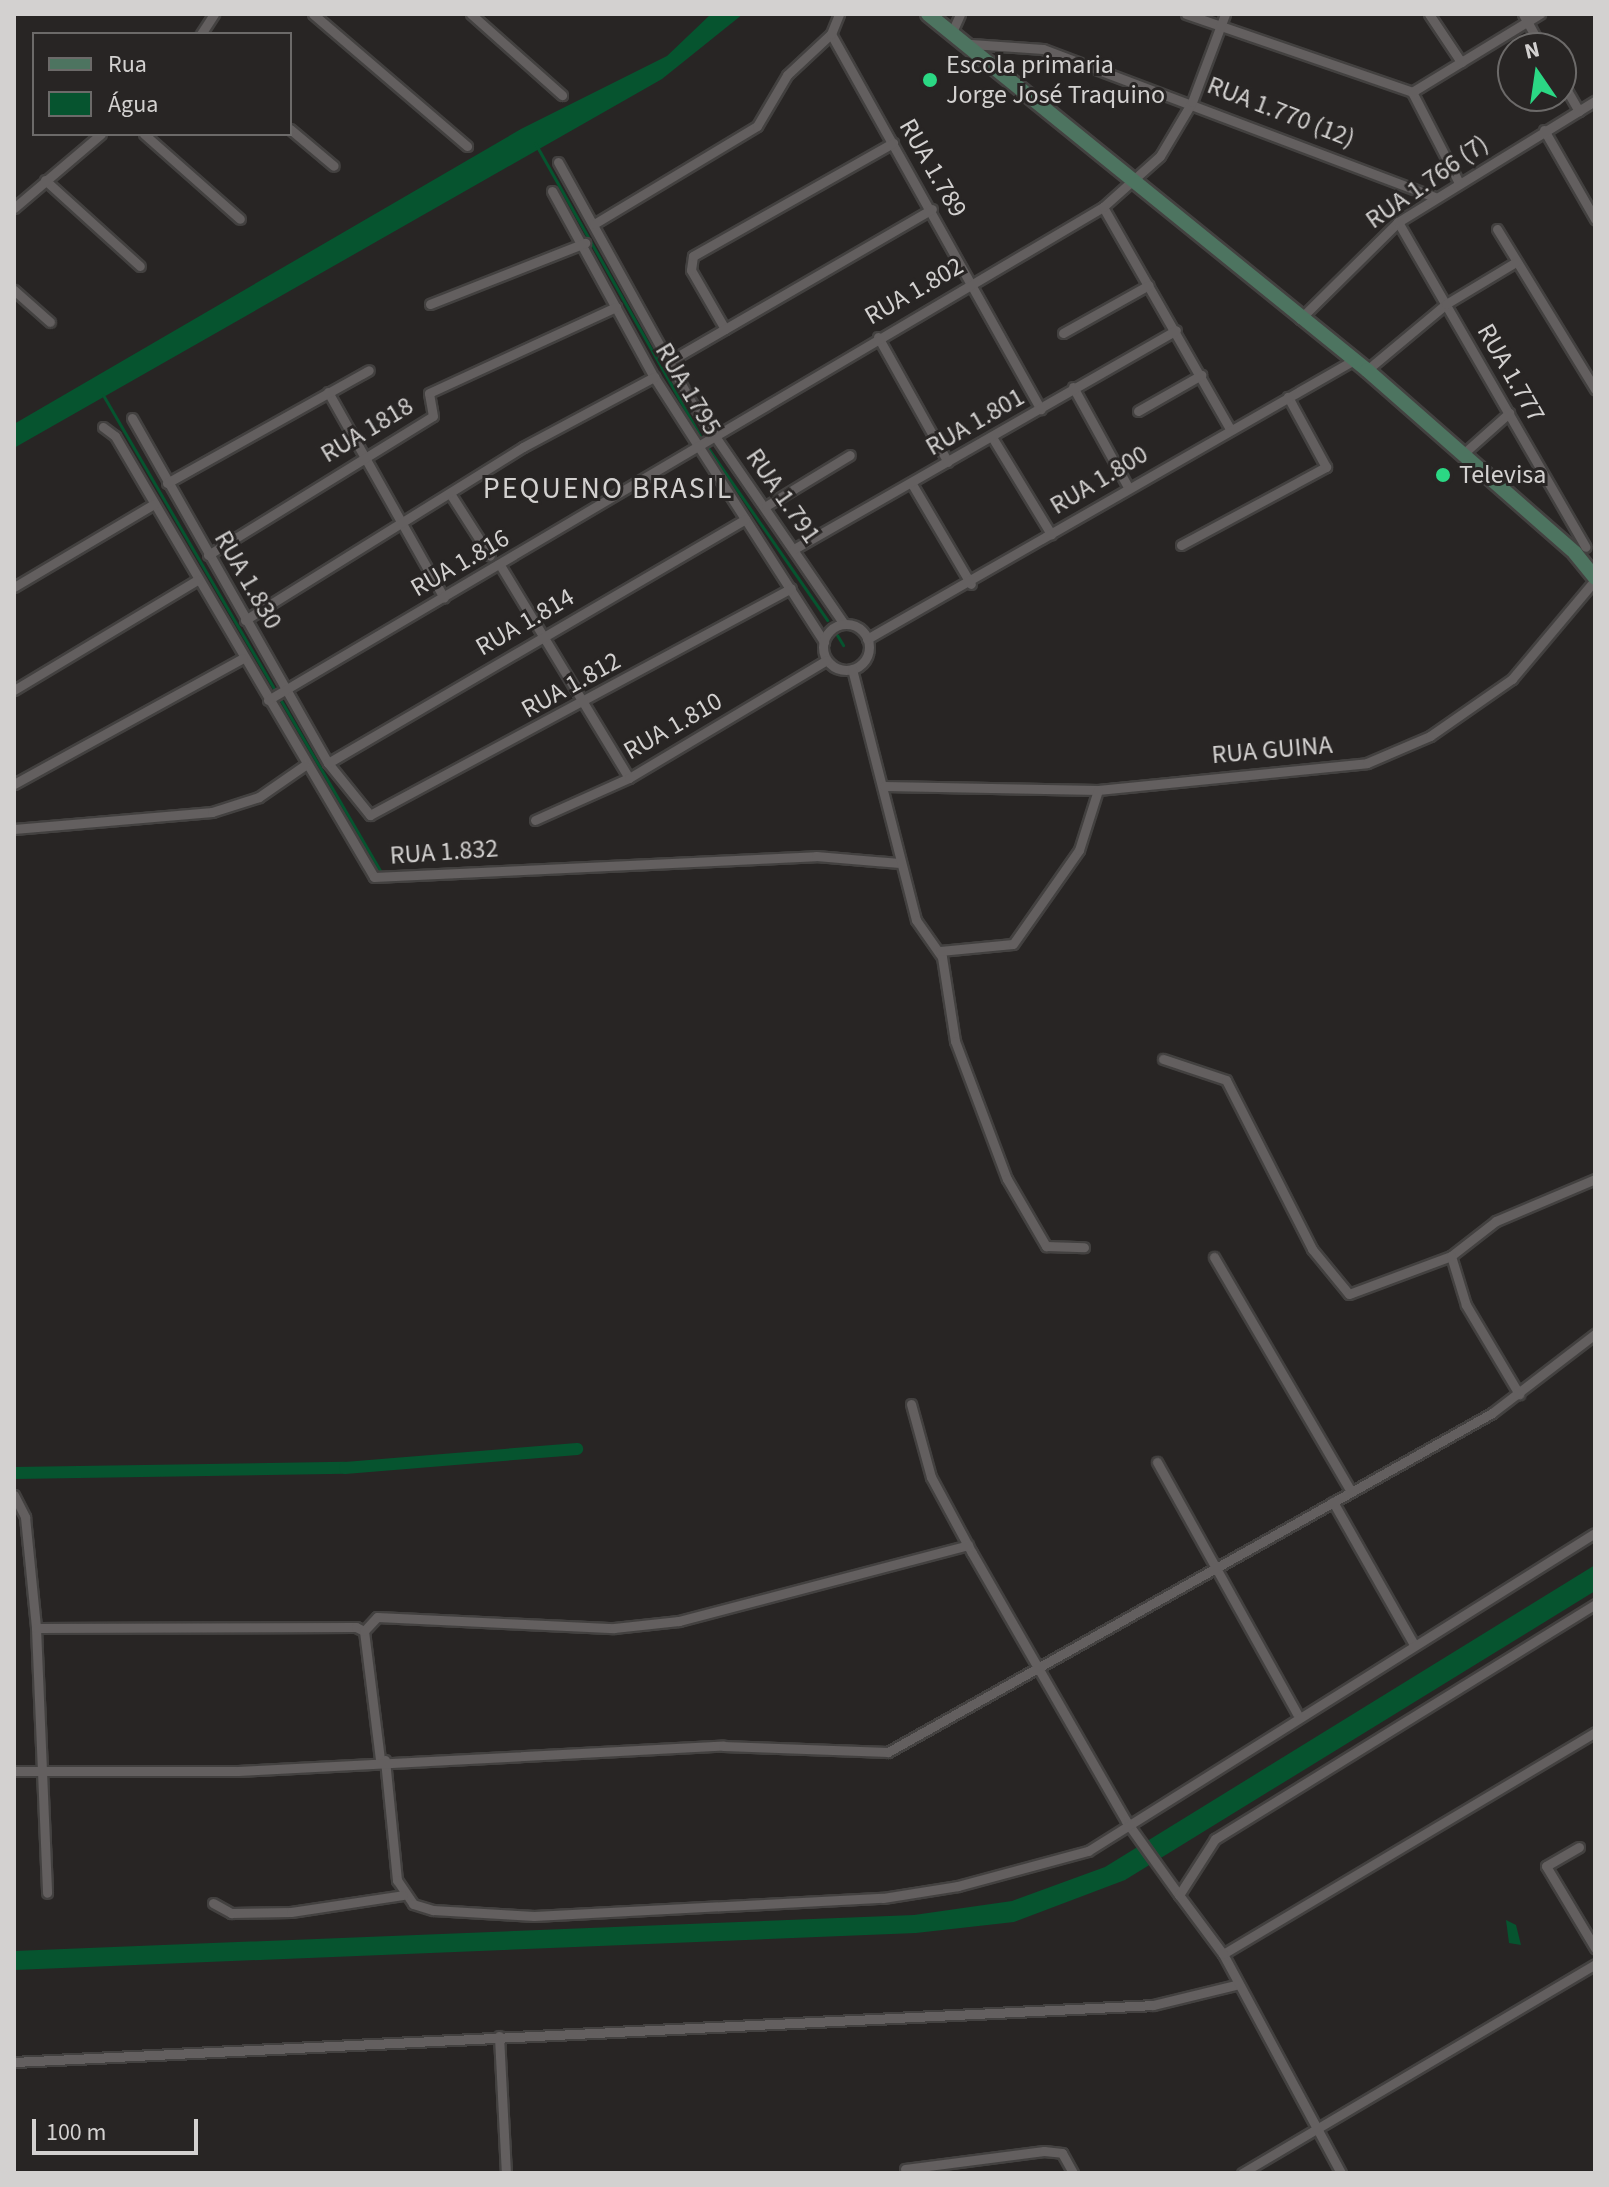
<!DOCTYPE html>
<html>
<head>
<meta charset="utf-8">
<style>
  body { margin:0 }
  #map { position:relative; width:1609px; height:2187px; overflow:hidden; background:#282524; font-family:"Source Sans 3",sans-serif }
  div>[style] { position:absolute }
  .water>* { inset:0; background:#06542f }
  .stream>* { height:3px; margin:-1.5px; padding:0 1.5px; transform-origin:1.5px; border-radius:1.5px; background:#06542f }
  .canal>* { height:12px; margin:-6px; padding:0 6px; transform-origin:6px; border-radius:6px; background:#06542f }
  .roads { filter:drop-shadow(2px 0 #434140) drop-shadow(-2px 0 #434140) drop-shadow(0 2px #434140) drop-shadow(0 -2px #434140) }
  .street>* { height:9px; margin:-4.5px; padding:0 4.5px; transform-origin:4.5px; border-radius:4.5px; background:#635f5f }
  .street>.ring { margin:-4.5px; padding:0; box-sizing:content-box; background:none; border:9px solid #635f5f; border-radius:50% }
  .secondary>* { height:14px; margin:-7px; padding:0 7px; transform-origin:7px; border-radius:7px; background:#4d7460 }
  .dots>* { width:22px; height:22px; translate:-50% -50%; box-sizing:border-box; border:4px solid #282524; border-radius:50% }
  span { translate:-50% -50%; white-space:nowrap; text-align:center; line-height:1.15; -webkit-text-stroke:6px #282524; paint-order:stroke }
  .poi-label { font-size:26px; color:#d3d1d0 }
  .left { translate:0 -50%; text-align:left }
  .street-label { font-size:26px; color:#d3d1d0 }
  .quarter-label { font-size:30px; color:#d3d1d0; letter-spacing:2px }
  .frame { position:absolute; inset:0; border:16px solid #d3d1d0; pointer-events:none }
  .legend { position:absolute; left:32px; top:32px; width:260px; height:104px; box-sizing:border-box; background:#282524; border:2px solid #6c6a69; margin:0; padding:10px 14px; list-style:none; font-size:24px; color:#d3d1d0 }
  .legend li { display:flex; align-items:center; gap:16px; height:40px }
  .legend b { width:40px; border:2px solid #6c6a69 }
  .north { position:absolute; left:1497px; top:32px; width:80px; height:80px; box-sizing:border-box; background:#282524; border:2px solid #6c6a69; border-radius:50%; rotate:347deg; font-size:22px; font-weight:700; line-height:32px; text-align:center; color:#d3d1d0 }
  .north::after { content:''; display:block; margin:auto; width:28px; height:36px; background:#2bd884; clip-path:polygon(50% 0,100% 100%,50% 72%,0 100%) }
  .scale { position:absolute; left:32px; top:2119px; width:166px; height:36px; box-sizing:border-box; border:4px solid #d3d1d0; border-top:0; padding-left:10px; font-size:24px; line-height:28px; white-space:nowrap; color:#d3d1d0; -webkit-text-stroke:6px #282524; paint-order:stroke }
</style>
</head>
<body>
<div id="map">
  <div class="water">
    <div style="clip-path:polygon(711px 14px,743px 14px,662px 79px,14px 448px,14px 424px,521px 129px,667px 56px)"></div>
    <div style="clip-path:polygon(1595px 1565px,1595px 1591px,1125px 1880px,1014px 1922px,916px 1933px,14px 1970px,14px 1951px,914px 1915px,1012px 1901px,1105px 1867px)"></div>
    <div style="clip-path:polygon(1506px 1920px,1516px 1925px,1521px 1945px,1509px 1943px)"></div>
  </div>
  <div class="stream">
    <div style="left:535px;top:143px;width:340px;rotate:60.6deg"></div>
    <div style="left:103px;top:395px;width:552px;rotate:59.77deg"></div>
    <div style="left:706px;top:445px;width:213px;rotate:55.3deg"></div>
    <div style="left:837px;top:635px;width:12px;rotate:59deg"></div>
  </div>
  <div class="canal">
    <div style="left:14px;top:1473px;width:331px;rotate:-0.9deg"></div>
    <div style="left:345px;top:1468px;width:233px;rotate:-4.7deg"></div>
  </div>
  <div class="roads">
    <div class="street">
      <div style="left:313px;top:14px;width:203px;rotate:40.6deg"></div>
      <div style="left:471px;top:14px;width:122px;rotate:41.7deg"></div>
      <div style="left:1186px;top:14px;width:239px;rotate:19deg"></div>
      <div style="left:1429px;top:14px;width:58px;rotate:56.3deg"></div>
      <div style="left:1523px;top:14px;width:39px;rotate:61deg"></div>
      <div style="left:953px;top:30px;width:17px;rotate:-66deg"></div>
      <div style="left:201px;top:34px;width:24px;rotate:-57deg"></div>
      <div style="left:831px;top:34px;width:430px;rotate:60.8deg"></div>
      <div style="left:971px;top:44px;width:72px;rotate:4deg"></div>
      <div style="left:1043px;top:49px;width:418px;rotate:20.7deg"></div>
      <div style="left:1561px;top:80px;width:36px;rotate:60deg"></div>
      <div style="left:290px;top:129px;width:57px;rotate:40.1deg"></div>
      <div style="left:1544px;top:130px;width:103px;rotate:60.2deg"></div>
      <div style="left:144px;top:134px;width:128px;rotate:41.5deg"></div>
      <div style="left:558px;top:162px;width:269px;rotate:61deg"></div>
      <div style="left:688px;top:397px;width:275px;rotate:55.5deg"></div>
      <div style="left:45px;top:180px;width:128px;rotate:42.2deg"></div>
      <div style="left:1458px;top:181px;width:100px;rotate:-117.3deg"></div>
      <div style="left:1412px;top:92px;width:150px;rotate:-31.4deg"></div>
      <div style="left:552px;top:191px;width:212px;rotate:61.3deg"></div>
      <div style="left:654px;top:377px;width:315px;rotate:57.3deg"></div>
      <div style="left:1103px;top:207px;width:256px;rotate:60.2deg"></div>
      <div style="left:14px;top:208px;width:114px;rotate:-40.4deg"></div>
      <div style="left:1398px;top:222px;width:375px;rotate:60deg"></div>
      <div style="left:594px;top:224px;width:190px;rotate:-31deg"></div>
      <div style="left:757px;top:126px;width:59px;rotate:-59.5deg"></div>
      <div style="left:787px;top:75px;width:60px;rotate:-43deg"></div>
      <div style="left:831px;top:34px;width:22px;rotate:-68deg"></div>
      <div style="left:1497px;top:229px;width:188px;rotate:58.5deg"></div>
      <div style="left:14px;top:290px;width:48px;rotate:41.6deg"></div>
      <div style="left:430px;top:304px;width:167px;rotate:-21.5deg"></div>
      <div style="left:1300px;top:319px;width:138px;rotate:-44.7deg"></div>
      <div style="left:1398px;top:222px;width:231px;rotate:-31.6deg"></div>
      <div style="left:725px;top:329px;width:68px;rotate:-120deg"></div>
      <div style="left:691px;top:270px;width:14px;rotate:-82deg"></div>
      <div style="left:693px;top:256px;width:230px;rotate:-29.5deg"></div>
      <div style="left:1063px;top:333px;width:98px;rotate:-29.2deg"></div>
      <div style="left:878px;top:337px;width:143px;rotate:60.8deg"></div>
      <div style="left:668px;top:362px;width:305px;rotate:-30.1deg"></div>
      <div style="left:1367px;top:370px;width:103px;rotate:-39.9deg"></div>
      <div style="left:1446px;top:304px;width:82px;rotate:-31deg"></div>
      <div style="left:1073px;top:387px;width:114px;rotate:61.2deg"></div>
      <div style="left:328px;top:392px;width:236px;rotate:60.6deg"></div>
      <div style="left:1138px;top:411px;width:73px;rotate:-29.7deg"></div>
      <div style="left:132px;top:418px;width:397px;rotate:60.4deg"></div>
      <div style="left:328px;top:763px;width:67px;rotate:51.1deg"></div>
      <div style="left:370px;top:815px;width:478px;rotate:-28.3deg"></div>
      <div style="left:103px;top:427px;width:15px;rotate:37deg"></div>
      <div style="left:115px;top:436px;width:511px;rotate:59.57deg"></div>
      <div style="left:374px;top:877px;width:442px;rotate:-2.7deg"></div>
      <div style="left:816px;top:856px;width:84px;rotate:4.8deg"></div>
      <div style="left:992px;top:437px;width:114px;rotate:58.7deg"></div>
      <div style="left:1463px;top:454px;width:62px;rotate:-41.7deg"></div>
      <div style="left:167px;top:483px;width:231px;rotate:-29.2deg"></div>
      <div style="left:912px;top:484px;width:116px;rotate:59.5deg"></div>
      <div style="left:451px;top:495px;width:72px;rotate:57.4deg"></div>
      <div style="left:766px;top:506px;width:98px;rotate:-31.3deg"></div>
      <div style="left:1181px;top:545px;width:165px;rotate:-28.3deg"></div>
      <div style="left:1326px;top:467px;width:80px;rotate:-118.5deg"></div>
      <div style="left:794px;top:549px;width:440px;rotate:-29.8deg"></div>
      <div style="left:208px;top:555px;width:264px;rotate:-31.7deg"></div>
      <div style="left:433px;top:416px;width:23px;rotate:-100deg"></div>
      <div style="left:429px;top:393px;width:206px;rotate:-24.7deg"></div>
      <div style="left:500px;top:565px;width:249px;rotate:58.8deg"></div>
      <div style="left:14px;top:587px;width:163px;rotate:-30.7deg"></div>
      <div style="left:245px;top:620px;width:327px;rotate:-31.9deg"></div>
      <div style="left:523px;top:447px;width:149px;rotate:-28.1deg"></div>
      <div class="ring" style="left:823px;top:624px;width:37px;height:37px"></div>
      <div style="left:867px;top:639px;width:561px;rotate:-29.81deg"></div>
      <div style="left:852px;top:669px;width:259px;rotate:75.7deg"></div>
      <div style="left:916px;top:920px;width:45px;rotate:54.9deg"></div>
      <div style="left:942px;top:957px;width:85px;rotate:81.2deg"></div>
      <div style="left:955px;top:1041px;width:147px;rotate:69.4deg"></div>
      <div style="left:1007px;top:1179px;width:78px;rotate:59.8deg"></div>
      <div style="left:1046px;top:1246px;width:38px;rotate:2deg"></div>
      <div style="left:14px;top:690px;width:214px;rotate:-31deg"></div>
      <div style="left:268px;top:700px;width:970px;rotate:-30.56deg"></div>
      <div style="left:1103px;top:207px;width:76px;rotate:-41.8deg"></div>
      <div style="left:1160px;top:156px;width:63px;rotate:-59.3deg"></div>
      <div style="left:1192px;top:102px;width:94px;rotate:-69.4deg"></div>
      <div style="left:328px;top:763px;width:483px;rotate:-30.3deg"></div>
      <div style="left:14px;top:784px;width:261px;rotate:-28.8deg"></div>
      <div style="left:884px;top:786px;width:214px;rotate:1.1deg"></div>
      <div style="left:1098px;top:790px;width:270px;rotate:-5.7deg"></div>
      <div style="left:1367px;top:763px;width:69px;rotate:-23.2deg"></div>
      <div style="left:1430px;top:736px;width:100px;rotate:-34.8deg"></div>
      <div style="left:1512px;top:679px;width:129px;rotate:-50deg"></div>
      <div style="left:535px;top:820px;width:103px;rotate:-24.1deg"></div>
      <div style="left:629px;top:778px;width:230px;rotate:-30.8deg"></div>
      <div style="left:14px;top:829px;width:199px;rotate:-4.9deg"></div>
      <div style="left:212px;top:812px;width:49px;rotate:-17.7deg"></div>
      <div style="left:259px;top:797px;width:56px;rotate:-34.8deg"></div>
      <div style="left:940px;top:951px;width:73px;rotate:-5.5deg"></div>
      <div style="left:1013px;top:944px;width:115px;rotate:-54.9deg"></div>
      <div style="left:1079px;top:850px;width:63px;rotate:-72.4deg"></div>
      <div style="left:1163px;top:1059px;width:66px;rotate:18.4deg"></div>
      <div style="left:1226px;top:1080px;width:190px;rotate:63deg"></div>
      <div style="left:1312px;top:1249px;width:58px;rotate:50.6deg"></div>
      <div style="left:1349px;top:1294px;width:109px;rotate:-20.4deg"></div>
      <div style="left:1451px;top:1256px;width:57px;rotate:-37.9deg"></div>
      <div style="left:1496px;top:1221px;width:108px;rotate:-23deg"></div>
      <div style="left:1451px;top:1256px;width:51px;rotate:73deg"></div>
      <div style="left:1466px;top:1305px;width:104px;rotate:59.2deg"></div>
      <div style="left:1214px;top:1257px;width:271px;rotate:59.7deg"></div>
      <div style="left:911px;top:1404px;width:76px;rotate:74.7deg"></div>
      <div style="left:931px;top:1477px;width:86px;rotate:61.7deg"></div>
      <div style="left:972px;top:1553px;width:309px;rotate:60.1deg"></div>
      <div style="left:1126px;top:1821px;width:91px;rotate:54.4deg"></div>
      <div style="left:1157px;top:1462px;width:288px;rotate:60.9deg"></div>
      <div style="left:14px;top:1495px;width:25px;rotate:63deg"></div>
      <div style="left:25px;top:1517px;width:112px;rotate:84.3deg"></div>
      <div style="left:36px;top:1628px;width:265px;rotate:87.6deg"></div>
      <div style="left:1333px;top:1502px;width:162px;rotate:60.4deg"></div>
      <div style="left:36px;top:1628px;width:320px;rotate:-0.2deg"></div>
      <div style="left:356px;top:1627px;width:9px;rotate:27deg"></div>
      <div style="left:364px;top:1631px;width:129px;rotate:82.9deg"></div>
      <div style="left:364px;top:1631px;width:19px;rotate:-47deg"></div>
      <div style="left:377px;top:1617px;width:237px;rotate:2.7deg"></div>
      <div style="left:614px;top:1628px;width:65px;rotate:-6.1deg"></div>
      <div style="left:679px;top:1621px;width:299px;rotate:-14.7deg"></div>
      <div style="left:385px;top:1760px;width:121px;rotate:84.3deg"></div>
      <div style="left:397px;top:1880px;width:29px;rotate:56deg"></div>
      <div style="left:413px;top:1904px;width:21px;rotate:17deg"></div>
      <div style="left:433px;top:1910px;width:101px;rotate:3.4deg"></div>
      <div style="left:534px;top:1916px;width:349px;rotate:-3deg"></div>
      <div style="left:883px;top:1898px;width:76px;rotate:-9.1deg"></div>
      <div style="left:958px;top:1886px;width:135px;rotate:-15.1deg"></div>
      <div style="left:1088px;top:1851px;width:598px;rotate:-32.1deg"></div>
      <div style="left:14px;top:1771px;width:224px"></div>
      <div style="left:238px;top:1771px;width:486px;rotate:-3deg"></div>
      <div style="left:723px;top:1746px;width:165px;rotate:2.1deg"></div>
      <div style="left:888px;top:1752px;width:693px;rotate:-29.3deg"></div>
      <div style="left:1492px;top:1413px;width:130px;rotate:-37.5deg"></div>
      <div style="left:1579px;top:1847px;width:38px;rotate:150deg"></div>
      <div style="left:1546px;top:1866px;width:96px;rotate:59.1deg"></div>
      <div style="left:213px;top:1903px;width:21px;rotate:29deg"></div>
      <div style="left:231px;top:1913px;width:60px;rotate:-1deg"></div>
      <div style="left:291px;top:1912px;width:113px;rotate:-8.6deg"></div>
      <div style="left:1223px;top:1954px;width:433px;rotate:-30.8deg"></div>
      <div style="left:499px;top:2036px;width:137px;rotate:87.1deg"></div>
      <div style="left:14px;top:2062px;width:1140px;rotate:-2.86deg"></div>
      <div style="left:1153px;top:2005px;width:84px;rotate:-13.7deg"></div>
      <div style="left:905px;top:2169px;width:140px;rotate:-7.4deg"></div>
      <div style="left:1044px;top:2151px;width:18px;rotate:6deg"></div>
      <div style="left:1062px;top:2153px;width:23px;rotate:61deg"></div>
      <div style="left:1242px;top:2173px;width:410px;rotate:-30.6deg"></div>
      <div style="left:1341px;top:2173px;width:249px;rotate:-118.3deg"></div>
      <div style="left:1223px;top:1954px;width:74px;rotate:-126.7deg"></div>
      <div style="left:1179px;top:1895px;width:67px;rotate:-57.3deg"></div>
      <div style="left:1215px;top:1839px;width:447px;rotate:-31.7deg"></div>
    </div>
    <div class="secondary">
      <div style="left:928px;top:14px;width:565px;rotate:39.04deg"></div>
      <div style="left:1367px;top:370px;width:277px;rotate:41.3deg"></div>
      <div style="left:1575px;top:553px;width:32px;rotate:51deg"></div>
    </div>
  </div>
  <div class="dots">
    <div style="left:930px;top:80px;background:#2bd884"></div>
    <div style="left:1443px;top:475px;background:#2bd884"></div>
  </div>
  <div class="poi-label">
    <span class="left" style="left:946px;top:80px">Escola primaria<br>Jorge José Traquino</span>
    <span class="left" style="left:1459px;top:475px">Televisa</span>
  </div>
  <div class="street-label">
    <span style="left:1281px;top:112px;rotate:21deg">RUA 1.770 (12)</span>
    <span style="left:933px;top:168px;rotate:60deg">RUA 1.789</span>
    <span style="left:1427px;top:182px;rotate:-35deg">RUA 1.766 (7)</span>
    <span style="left:914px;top:291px;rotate:-30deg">RUA 1.802</span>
    <span style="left:1511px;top:373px;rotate:60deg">RUA 1.777</span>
    <span style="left:688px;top:389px;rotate:59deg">RUA 1795</span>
    <span style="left:975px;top:422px;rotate:-30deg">RUA 1.801</span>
    <span style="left:367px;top:430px;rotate:-31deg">RUA 1818</span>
    <span style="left:1099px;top:480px;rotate:-31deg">RUA 1.800</span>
    <span style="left:783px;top:496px;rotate:55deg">RUA 1.791</span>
    <span style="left:460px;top:563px;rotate:-30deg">RUA 1.816</span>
    <span style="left:248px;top:580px;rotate:60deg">RUA 1.830</span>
    <span style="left:525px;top:622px;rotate:-30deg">RUA 1.814</span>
    <span style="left:571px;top:685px;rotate:-29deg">RUA 1.812</span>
    <span style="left:673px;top:726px;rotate:-30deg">RUA 1.810</span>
    <span style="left:1272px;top:750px;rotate:-5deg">RUA GUINA</span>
    <span style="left:444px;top:852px;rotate:-4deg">RUA 1.832</span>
  </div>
  <div class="quarter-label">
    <span style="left:608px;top:489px">PEQUENO BRASIL</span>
  </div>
  <div class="frame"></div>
  <ul class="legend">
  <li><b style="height:10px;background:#4d7460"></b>Rua</li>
  <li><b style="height:22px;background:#06542f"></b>Água</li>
  </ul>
  <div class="north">N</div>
  <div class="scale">100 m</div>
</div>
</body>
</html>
